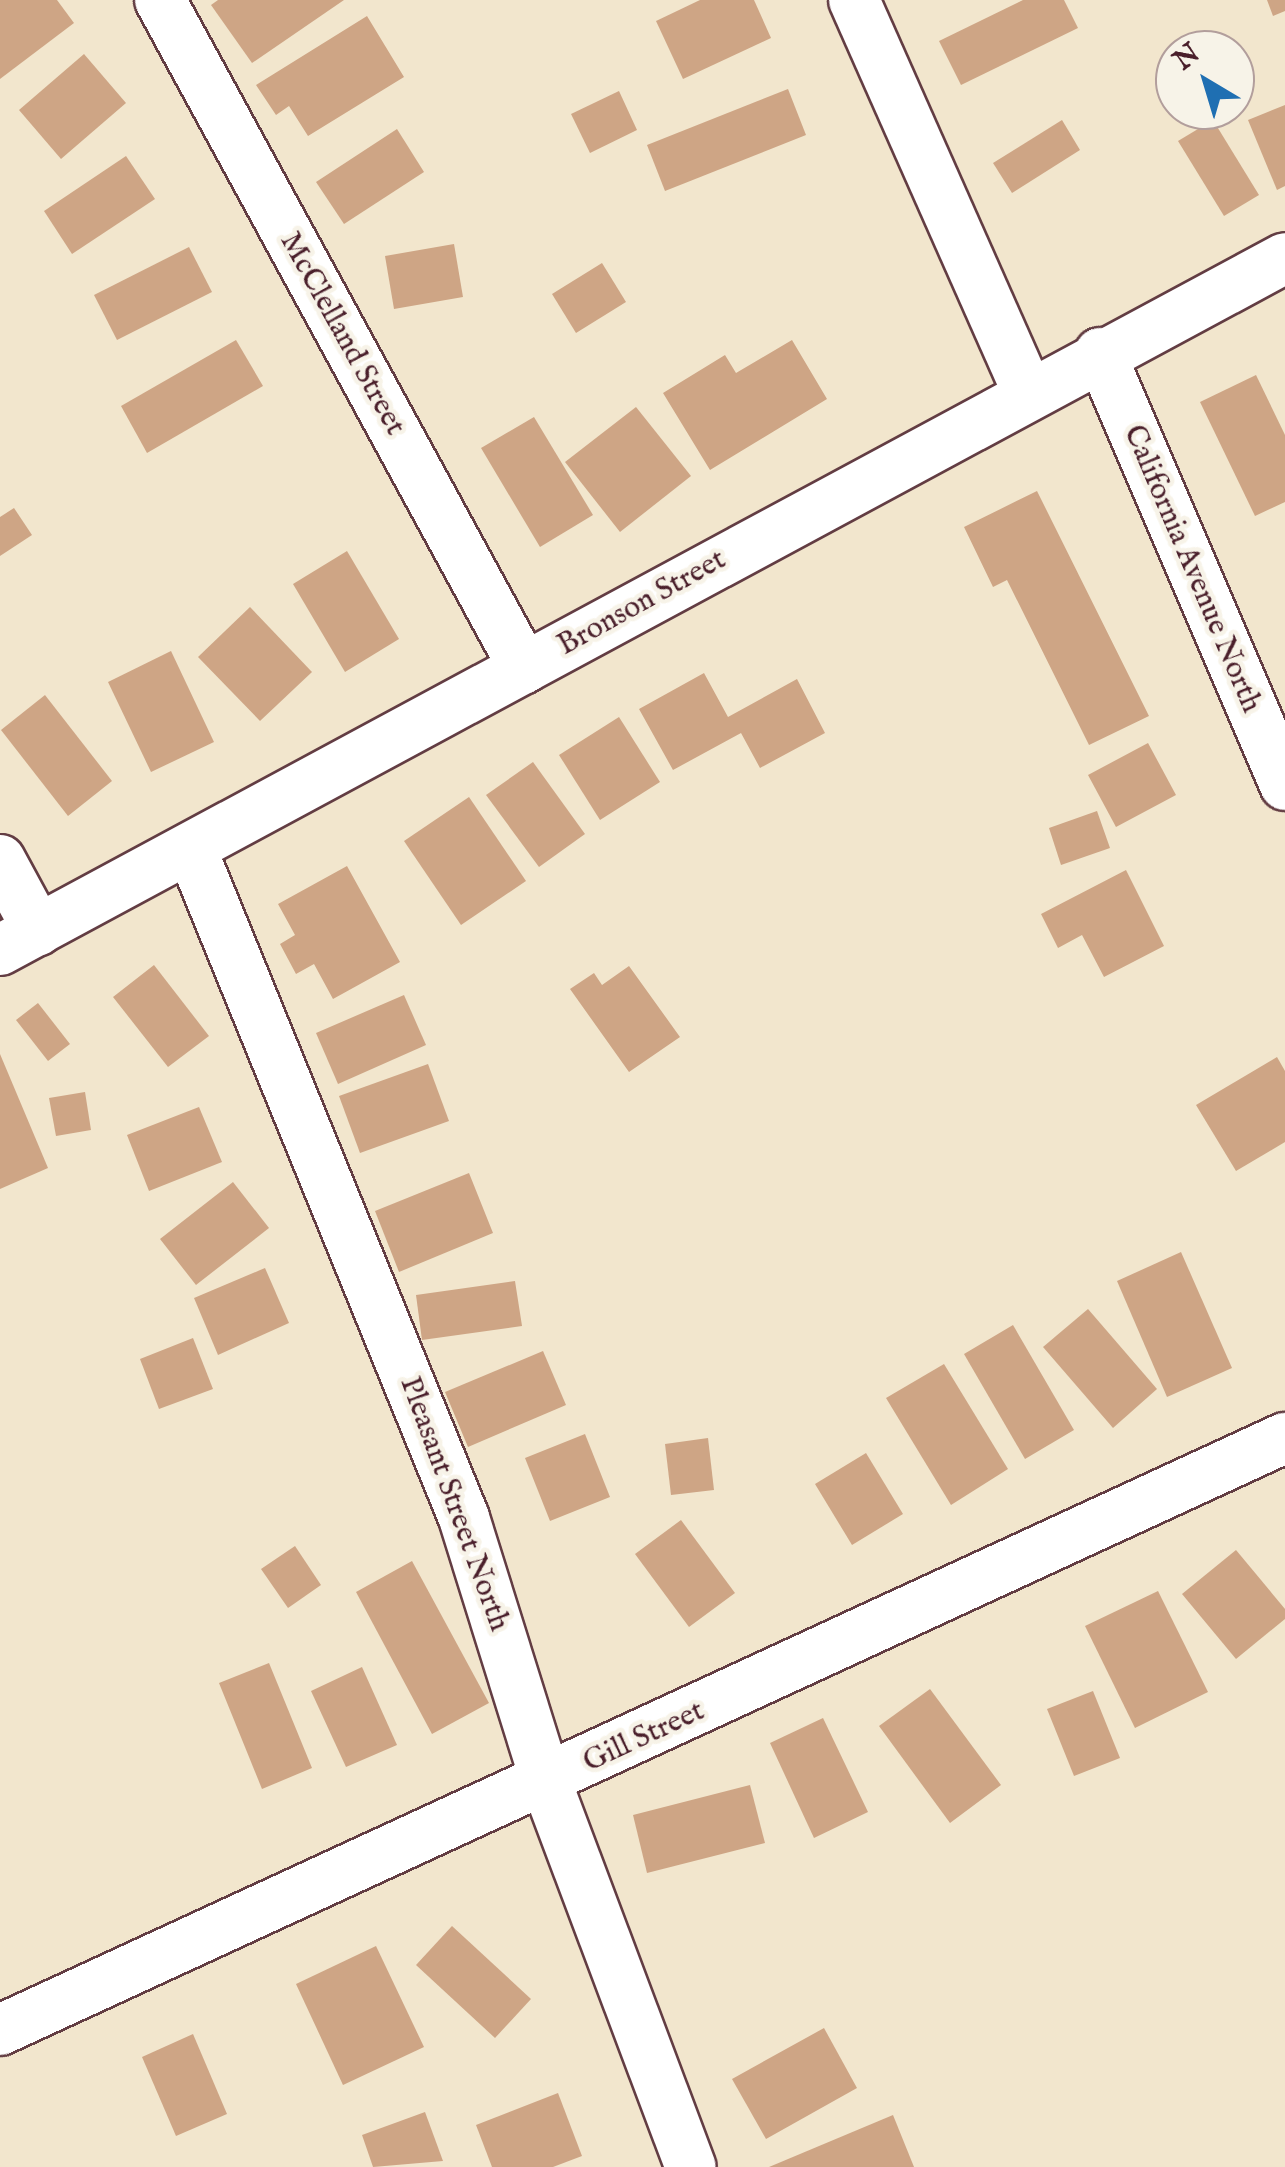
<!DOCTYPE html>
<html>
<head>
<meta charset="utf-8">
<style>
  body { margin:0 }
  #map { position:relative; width:1285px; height:2167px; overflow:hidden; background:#f2e6cd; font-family:"IM FELL English",serif }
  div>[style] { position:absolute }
  .building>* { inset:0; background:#cea585 }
  .roads { filter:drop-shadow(2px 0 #633d43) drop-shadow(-2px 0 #633d43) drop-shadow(0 2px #633d43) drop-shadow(0 -2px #633d43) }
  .minor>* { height:50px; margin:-25px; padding:0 25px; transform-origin:25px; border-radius:25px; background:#fff }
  span { translate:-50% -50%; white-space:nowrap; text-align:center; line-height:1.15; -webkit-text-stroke:9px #f7f3e8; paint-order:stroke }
  .street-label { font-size:30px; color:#4a1f2b }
  .north { position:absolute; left:1155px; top:30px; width:100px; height:100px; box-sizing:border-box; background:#f7f3e8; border:2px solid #b29e9c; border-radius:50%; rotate:322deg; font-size:28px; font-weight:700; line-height:40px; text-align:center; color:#4a1f2b }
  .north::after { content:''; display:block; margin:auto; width:35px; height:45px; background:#1f6fb2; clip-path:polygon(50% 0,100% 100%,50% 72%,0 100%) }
</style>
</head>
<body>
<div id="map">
  <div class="building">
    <div style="clip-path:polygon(0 0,57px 0,74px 23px,0 79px)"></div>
    <div style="clip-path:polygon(218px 0,344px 0,252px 63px,211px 5px)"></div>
    <div style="clip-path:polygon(700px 0,754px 0,771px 38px,683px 79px,656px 21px)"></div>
    <div style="clip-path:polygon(1023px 0,1064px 0,1078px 28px,961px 85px,939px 41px)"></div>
    <div style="clip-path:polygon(1267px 0,1285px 0,1285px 11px,1273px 16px)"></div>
    <div style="clip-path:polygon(367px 16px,404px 77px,308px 136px,289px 106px,276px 115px,256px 85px)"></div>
    <div style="clip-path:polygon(84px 54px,126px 103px,61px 159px,19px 110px)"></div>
    <div style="clip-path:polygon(788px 89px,806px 135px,665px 191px,647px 145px)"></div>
    <div style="clip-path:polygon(619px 91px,637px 130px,590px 153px,571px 114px)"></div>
    <div style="clip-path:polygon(1285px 105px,1285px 186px,1277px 190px,1248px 120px)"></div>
    <div style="clip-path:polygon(1062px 120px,1080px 150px,1012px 193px,993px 163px)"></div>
    <div style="clip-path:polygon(1213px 120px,1259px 195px,1224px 216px,1178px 141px)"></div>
    <div style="clip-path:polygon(397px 129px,424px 172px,344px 224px,316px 182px)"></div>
    <div style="clip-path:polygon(126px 156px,155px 199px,72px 254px,44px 211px)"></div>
    <div style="clip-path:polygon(454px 244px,463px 297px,394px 309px,385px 256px)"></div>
    <div style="clip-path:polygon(189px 247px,212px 292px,117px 340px,94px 295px)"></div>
    <div style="clip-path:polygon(602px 263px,626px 302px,576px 333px,552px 294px)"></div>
    <div style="clip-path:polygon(236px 340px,263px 386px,147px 453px,121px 406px)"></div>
    <div style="clip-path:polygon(792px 340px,827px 399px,710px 470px,663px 393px,725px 355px,736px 373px)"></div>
    <div style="clip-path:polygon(1256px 375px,1285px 435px,1285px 502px,1255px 516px,1200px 402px)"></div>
    <div style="clip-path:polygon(636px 407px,691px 476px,620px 532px,565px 462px)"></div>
    <div style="clip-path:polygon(534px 417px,593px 515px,540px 547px,481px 448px)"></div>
    <div style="clip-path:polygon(1037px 491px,1149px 716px,1089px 745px,1007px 580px,993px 587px,964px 527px)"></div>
    <div style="clip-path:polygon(14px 508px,32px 535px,0 556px,0 517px)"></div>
    <div style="clip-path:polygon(347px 551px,399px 639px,345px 672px,293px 584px)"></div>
    <div style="clip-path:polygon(250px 607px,312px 672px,260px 721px,198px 657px)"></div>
    <div style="clip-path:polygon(171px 651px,214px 742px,151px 772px,108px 682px)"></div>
    <div style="clip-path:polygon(704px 673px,728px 717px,797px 679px,825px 733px,760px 768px,741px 733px,673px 770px,639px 709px)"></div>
    <div style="clip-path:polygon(45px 695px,112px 781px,68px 816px,1px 730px)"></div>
    <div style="clip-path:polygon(619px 717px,660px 782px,600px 820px,559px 755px)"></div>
    <div style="clip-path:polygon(1148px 743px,1176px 795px,1116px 827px,1088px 775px)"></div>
    <div style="clip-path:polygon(533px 762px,585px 834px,539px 867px,486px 795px)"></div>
    <div style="clip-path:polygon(469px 797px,526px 881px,461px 925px,404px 841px)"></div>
    <div style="clip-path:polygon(1097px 811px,1110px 848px,1061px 865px,1049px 828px)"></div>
    <div style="clip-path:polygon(347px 866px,400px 962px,333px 999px,314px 964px,296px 974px,280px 944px,295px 935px,278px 904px)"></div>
    <div style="clip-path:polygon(1126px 870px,1164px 946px,1104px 977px,1082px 935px,1058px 948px,1041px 914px)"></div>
    <div style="clip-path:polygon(154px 965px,209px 1036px,168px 1067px,113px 997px)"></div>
    <div style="clip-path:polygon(629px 966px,680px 1037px,629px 1072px,570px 989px,594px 973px,602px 985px)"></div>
    <div style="clip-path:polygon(404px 995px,426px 1045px,338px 1084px,316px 1033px)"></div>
    <div style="clip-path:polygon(38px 1003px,70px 1044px,48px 1061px,16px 1020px)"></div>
    <div style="clip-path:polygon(0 1054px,48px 1168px,0 1189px)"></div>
    <div style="clip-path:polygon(1277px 1057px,1285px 1071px,1285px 1142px,1236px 1171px,1196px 1105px)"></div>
    <div style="clip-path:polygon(428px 1064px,449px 1121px,360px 1153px,339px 1096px)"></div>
    <div style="clip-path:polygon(85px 1092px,91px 1130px,56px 1136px,49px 1098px)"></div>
    <div style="clip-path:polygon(199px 1107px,222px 1162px,149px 1191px,127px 1135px)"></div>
    <div style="clip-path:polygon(469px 1173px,493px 1233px,399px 1272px,375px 1211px)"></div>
    <div style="clip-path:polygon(233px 1182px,269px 1228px,196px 1285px,160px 1239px)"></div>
    <div style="clip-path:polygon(1181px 1252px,1232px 1368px,1167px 1397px,1117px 1281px)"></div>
    <div style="clip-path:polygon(265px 1268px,289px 1323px,218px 1355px,194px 1298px)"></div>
    <div style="clip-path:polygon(515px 1281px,522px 1326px,422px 1340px,416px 1295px)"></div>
    <div style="clip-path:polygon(1088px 1309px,1157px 1389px,1113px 1428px,1043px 1347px)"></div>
    <div style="clip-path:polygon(1013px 1325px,1074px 1430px,1025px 1459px,964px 1354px)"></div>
    <div style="clip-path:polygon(193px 1338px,213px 1389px,159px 1409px,140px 1359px)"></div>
    <div style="clip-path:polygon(543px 1351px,566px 1405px,468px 1447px,445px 1392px)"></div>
    <div style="clip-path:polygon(944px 1364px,1008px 1469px,951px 1505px,886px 1398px)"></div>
    <div style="clip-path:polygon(585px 1434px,610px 1497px,550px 1521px,525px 1458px)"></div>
    <div style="clip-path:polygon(708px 1438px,714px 1490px,671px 1495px,665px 1444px)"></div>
    <div style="clip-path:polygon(866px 1453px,903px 1514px,852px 1545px,815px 1484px)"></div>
    <div style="clip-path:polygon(681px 1520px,735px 1593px,689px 1627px,635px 1554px)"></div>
    <div style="clip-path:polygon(295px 1546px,321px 1585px,288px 1608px,261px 1569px)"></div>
    <div style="clip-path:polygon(1236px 1550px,1285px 1609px,1285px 1619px,1236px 1659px,1182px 1594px)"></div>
    <div style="clip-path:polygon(412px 1561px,489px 1703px,432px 1734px,356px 1592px)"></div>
    <div style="clip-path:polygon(1158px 1591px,1208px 1692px,1135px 1728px,1085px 1626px)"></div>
    <div style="clip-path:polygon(269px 1663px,312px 1768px,262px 1789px,219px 1683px)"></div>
    <div style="clip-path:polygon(362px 1667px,397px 1745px,346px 1767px,311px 1691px)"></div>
    <div style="clip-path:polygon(930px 1689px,1001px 1785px,950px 1823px,879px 1726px)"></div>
    <div style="clip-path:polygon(1093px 1691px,1120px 1758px,1074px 1776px,1047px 1709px)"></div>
    <div style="clip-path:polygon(823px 1718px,868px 1812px,814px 1838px,770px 1743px)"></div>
    <div style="clip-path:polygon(750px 1785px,765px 1843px,647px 1873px,633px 1815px)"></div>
    <div style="clip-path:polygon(452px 1926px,531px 1999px,495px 2038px,416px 1965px)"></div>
    <div style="clip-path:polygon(376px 1946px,424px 2047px,343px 2085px,296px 1984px)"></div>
    <div style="clip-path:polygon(824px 2028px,857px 2088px,766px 2139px,732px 2079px)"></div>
    <div style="clip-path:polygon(193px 2034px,227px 2114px,176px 2136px,142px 2057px)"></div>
    <div style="clip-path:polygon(558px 2093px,582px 2156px,553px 2167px,492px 2167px,476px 2125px)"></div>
    <div style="clip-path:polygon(425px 2112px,443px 2161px,373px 2167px,362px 2135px)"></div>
    <div style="clip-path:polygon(893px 2115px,914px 2167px,769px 2167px)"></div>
  </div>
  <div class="roads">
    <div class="minor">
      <div style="left:160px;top:0;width:761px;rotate:61.41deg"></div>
      <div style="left:854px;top:0;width:429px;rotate:66.1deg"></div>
      <div style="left:1100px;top:353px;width:470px;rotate:66.8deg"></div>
      <div style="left:192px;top:851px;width:720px;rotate:67.81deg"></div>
      <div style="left:464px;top:1518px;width:276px;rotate:72.7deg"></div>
      <div style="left:546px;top:1782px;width:411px;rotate:69.4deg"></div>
      <div style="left:0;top:860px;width:80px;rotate:61.5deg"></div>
      <div style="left:0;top:950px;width:1459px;rotate:-28.3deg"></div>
      <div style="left:0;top:2030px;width:1415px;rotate:-24.74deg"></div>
    </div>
  </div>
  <div class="street-label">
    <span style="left:342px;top:334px;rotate:61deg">McClelland Street</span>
    <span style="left:1192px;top:569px;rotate:67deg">California Avenue North</span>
    <span style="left:642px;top:603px;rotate:-29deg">Bronson Street</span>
    <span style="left:454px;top:1504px;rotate:70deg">Pleasant Street North</span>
    <span style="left:644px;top:1737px;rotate:-25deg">Gill Street</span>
  </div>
  <div class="north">N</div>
</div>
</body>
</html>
